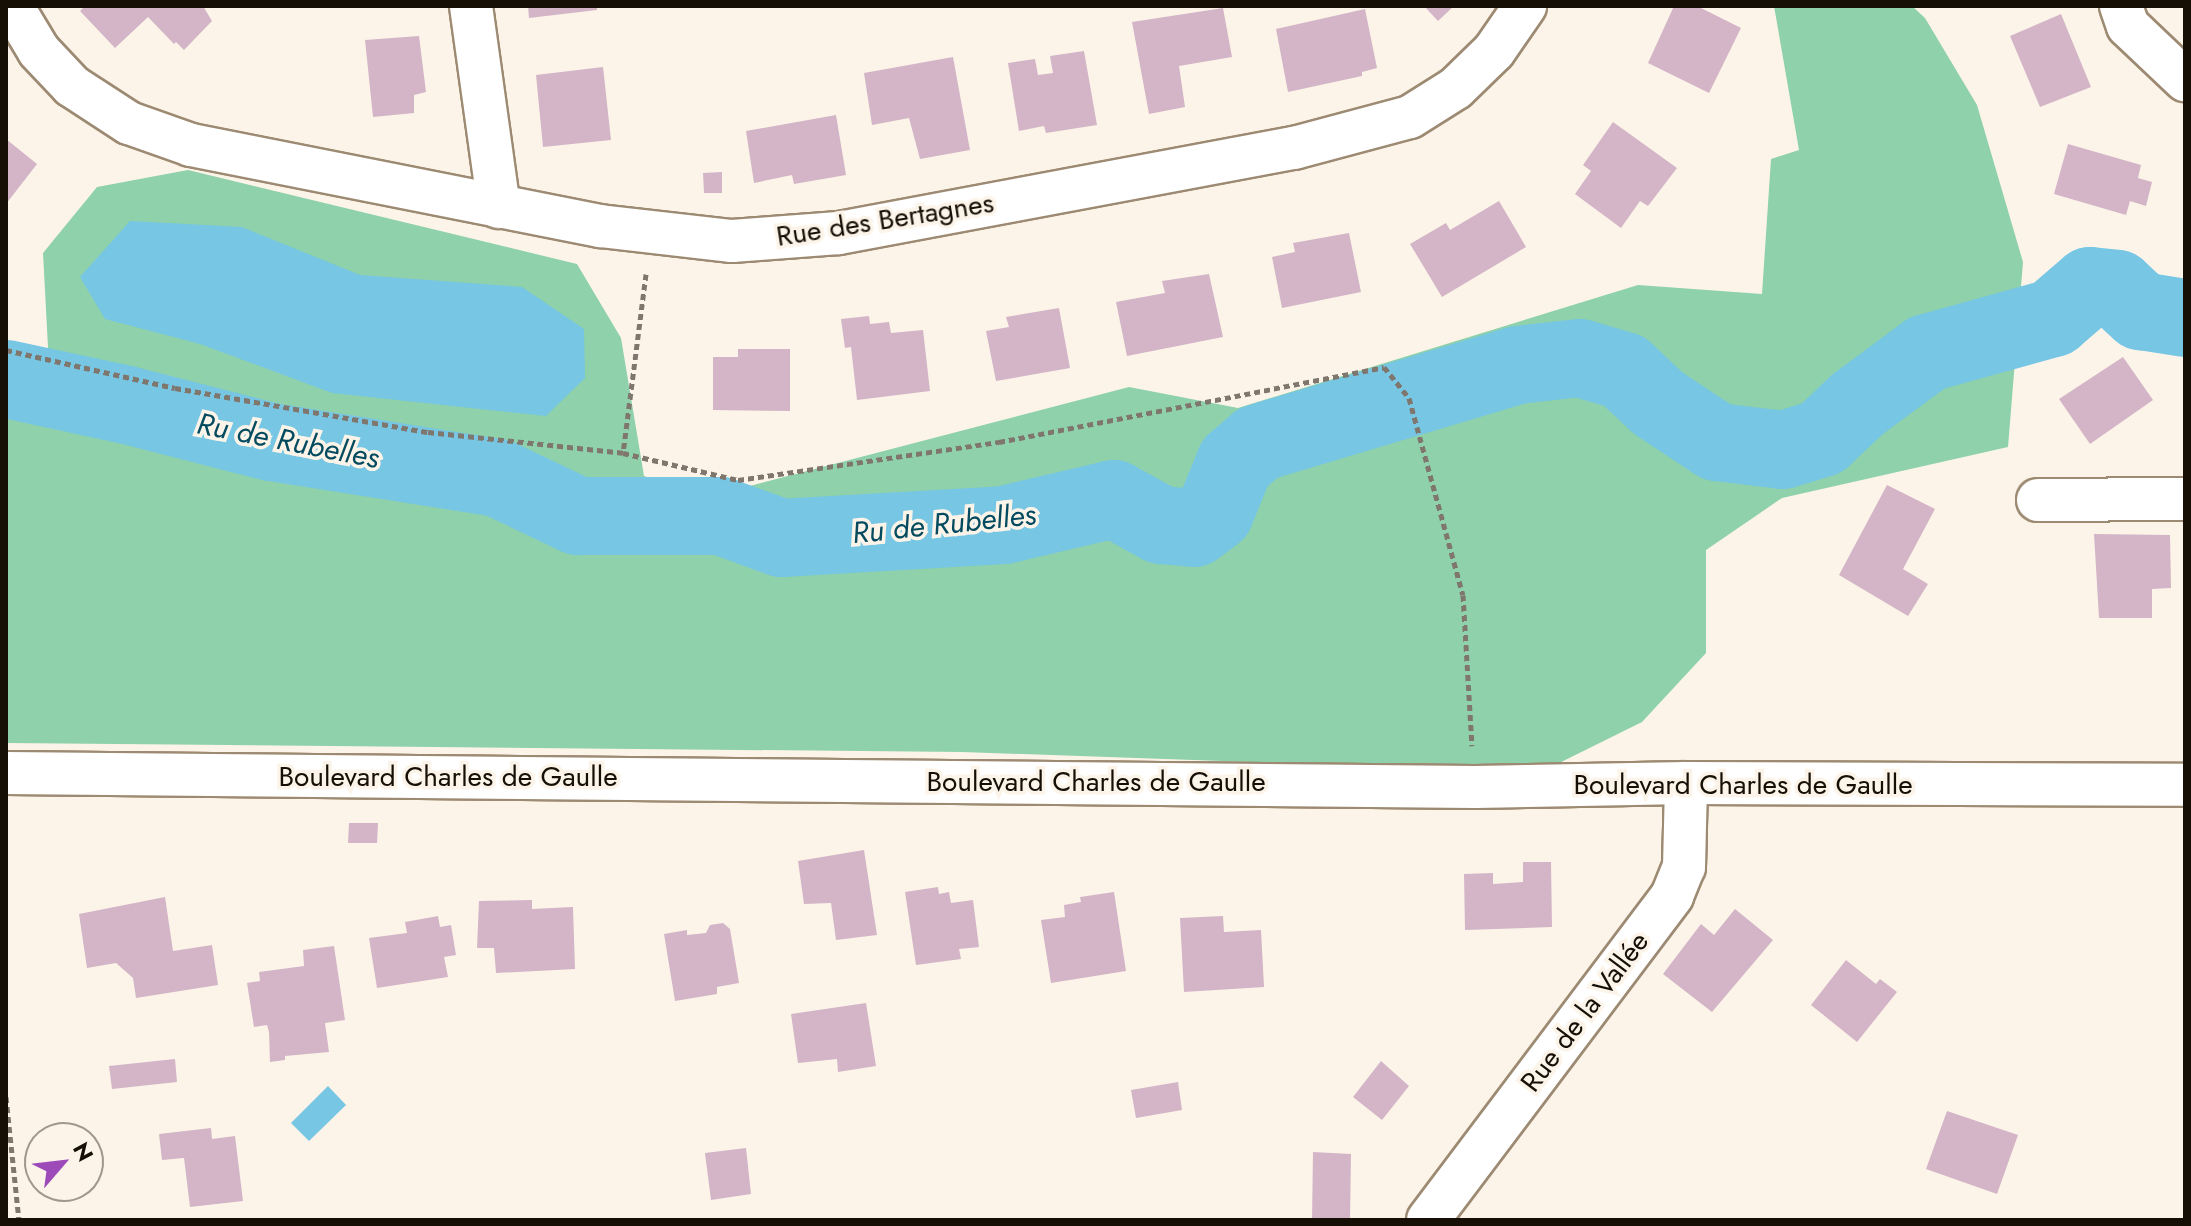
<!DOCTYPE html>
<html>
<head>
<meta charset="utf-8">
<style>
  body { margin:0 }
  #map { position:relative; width:2191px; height:1226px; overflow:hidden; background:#fcf4e9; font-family:Jost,sans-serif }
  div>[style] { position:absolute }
  .forest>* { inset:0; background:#8ed1aa }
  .water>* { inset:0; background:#77c6e4 }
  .river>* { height:78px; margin:-39px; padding:0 39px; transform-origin:39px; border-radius:39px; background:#77c6e4 }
  .building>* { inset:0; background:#d3b5c7 }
  .path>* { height:5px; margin-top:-2.5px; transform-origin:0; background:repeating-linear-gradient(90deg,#7f776d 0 6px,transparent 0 10px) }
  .roads { filter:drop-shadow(2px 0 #9d8a72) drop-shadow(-2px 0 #9d8a72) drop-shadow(0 2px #9d8a72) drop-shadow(0 -2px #9d8a72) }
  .minor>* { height:42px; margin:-21px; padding:0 21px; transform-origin:21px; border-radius:21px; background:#fff }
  span { translate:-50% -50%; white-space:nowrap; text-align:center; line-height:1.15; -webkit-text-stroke:7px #fcf4e9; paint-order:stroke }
  .street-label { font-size:28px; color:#160f06 }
  .water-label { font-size:30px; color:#044b60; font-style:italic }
  .frame { position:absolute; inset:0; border:8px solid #160f06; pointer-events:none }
  .north { position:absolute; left:24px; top:1122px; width:80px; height:80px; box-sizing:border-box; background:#fcf4e9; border:2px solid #a0988e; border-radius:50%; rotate:62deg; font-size:22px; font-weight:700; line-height:32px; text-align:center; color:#160f06 }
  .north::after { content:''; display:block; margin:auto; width:28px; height:36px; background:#9e4bba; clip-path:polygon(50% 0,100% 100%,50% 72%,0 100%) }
</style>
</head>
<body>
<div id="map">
  <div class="forest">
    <div style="clip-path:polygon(1774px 6px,1912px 6px,1925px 18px,1977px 105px,2023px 262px,2008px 447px,1782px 498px,1706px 550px,1706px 653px,1642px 722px,1541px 772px,962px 752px,6px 743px,6px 352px,49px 366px,43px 253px,97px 187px,188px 170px,577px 264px,621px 338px,644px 476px,704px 498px,1129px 387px,1238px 408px,1638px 285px,1762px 294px,1771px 159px,1799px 150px)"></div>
  </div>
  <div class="water">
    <div style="clip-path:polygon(130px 221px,242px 227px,360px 275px,522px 287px,584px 329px,585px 378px,546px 416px,332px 393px,200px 344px,105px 319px,80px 277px)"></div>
    <div style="clip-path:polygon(328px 1086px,346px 1105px,309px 1141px,291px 1123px)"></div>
  </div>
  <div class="river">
    <div style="left:6px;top:379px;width:124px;rotate:12.1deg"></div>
    <div style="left:127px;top:405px;width:149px;rotate:14.4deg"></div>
    <div style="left:271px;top:442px;width:230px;rotate:9deg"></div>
    <div style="left:498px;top:478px;width:89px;rotate:25.4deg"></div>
    <div style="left:578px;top:516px;width:143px"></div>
    <div style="left:721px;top:516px;width:64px;rotate:20.1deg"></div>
    <div style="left:781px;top:538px;width:223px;rotate:-3.3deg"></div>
    <div style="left:1004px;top:525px;width:113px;rotate:-13.3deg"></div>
    <div style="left:1114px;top:499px;width:54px;rotate:29deg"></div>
    <div style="left:1161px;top:525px;width:33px;rotate:5deg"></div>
    <div style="left:1194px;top:528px;width:26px;rotate:-37deg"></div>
    <div style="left:1215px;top:512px;width:53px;rotate:-67.8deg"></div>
    <div style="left:1235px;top:463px;width:30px;rotate:-41deg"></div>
    <div style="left:1258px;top:443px;width:271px;rotate:-16.7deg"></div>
    <div style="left:1518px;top:365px;width:62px;rotate:-6.4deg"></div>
    <div style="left:1580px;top:358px;width:46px;rotate:16.5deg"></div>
    <div style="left:1624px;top:371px;width:47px;rotate:43.3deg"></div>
    <div style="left:1658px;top:403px;width:71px;rotate:33.5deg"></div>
    <div style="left:1717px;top:442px;width:66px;rotate:6.9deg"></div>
    <div style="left:1783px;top:450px;width:41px;rotate:-17.1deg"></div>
    <div style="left:1822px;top:438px;width:50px;rotate:-43.4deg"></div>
    <div style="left:1858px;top:404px;width:86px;rotate:-36.5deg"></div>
    <div style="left:1927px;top:353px;width:131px;rotate:-15.5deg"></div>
    <div style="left:2053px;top:318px;width:49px;rotate:-40.9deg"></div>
    <div style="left:2090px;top:286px;width:27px;rotate:6deg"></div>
    <div style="left:2117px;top:289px;width:33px;rotate:43deg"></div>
    <div style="left:2141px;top:311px;width:45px;rotate:9deg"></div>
  </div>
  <div class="building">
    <div style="clip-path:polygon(85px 6px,203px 6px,212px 21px,184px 50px,176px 42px,174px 44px,148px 17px,115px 48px,80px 11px)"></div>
    <div style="clip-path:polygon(528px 6px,597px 6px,597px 10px,529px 18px)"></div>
    <div style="clip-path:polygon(1424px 6px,1454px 6px,1438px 21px)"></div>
    <div style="clip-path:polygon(1674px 6px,1697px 6px,1741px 28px,1709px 93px,1648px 63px)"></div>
    <div style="clip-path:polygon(1223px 8px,1232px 57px,1179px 66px,1185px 107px,1149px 114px,1132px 22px)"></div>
    <div style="clip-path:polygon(1365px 9px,1377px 68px,1362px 72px,1362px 76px,1288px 92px,1276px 29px)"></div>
    <div style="clip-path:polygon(2061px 14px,2091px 87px,2040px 107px,2010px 36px)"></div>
    <div style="clip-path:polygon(419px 36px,426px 92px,414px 95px,414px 113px,373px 117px,365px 40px)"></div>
    <div style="clip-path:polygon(1084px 51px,1097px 125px,1046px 133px,1044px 126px,1019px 131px,1008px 63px,1035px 59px,1038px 75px,1053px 73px,1050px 56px)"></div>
    <div style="clip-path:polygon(953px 57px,970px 150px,920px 159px,909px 118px,872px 125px,864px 73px)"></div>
    <div style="clip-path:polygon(603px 67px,611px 140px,543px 147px,536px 75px)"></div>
    <div style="clip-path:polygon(836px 115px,846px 175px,794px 184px,792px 175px,754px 183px,746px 131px)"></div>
    <div style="clip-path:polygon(1613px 122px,1677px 168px,1648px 206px,1640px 201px,1621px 228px,1575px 194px,1591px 171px,1583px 165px)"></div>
    <div style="clip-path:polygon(6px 139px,37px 164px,6px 204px)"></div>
    <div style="clip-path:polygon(2068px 144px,2141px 165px,2138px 178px,2152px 182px,2146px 206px,2130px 201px,2126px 215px,2054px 194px)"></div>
    <div style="clip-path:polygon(722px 172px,722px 193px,704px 193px,703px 173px)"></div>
    <div style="clip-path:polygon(1499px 201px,1526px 247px,1442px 297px,1410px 244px,1446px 223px,1450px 230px)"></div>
    <div style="clip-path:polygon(1349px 233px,1361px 292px,1282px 308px,1272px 257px,1295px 252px,1293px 243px)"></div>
    <div style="clip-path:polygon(1209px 274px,1223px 337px,1127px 356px,1116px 302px,1165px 293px,1162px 281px)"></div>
    <div style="clip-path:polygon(1059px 308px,1070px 368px,996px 381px,986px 331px,1009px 327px,1006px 317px)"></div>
    <div style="clip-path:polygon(869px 316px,870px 324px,889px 322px,891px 333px,923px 330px,930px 391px,857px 400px,851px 347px,845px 348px,841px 319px)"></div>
    <div style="clip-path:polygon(738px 349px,790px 349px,790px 411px,713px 410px,713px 357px,738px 357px)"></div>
    <div style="clip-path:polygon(2123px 357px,2153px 400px,2090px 444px,2059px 399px)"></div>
    <div style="clip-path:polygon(1887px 485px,1935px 509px,1903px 569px,1928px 584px,1908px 616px,1839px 575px)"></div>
    <div style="clip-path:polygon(2094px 534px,2170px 535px,2171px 588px,2152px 589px,2152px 618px,2099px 618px)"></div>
    <div style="clip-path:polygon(349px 823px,378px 823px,377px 843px,348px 843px)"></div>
    <div style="clip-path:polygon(864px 850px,877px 935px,836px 940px,831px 903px,804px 904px,798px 861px)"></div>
    <div style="clip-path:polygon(1523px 862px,1551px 862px,1552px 927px,1465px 930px,1464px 874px,1493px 873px,1493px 884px,1523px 882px)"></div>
    <div style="clip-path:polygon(938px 887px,939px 894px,949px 892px,951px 903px,973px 900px,979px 947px,959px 949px,961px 959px,916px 965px,905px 892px)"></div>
    <div style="clip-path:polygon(1114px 892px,1126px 971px,1051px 983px,1041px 920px,1065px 917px,1064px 905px,1081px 902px,1080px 897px)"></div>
    <div style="clip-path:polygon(165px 897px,173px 951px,212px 945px,218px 985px,136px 998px,133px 978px,116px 963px,87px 968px,79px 914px)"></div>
    <div style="clip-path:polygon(532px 900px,532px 909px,573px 907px,575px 969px,496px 973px,494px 948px,477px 948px,479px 901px)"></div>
    <div style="clip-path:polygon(1735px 909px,1773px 940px,1712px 1012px,1663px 974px,1701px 924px,1714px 935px)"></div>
    <div style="clip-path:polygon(438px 916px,440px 927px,451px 925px,456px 955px,444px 957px,448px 977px,377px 988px,369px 938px,407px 933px,405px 922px)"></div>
    <div style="clip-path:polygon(1223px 916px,1224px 932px,1261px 930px,1264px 987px,1184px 992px,1180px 918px)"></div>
    <div style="clip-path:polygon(723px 923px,730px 929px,739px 983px,717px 987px,717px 994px,675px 1001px,664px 934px,687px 930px,687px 935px,706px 933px,710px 925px)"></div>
    <div style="clip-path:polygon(334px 946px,345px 1020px,325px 1023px,329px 1052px,285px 1056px,285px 1060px,270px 1062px,269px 1032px,267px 1025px,254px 1027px,247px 983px,260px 981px,259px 972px,304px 966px,303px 950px)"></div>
    <div style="clip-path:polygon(1846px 960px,1876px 984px,1880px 979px,1897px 992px,1857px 1042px,1811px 1005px)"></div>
    <div style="clip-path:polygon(866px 1003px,876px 1066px,838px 1072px,837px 1059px,798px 1063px,791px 1014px)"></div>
    <div style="clip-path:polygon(175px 1059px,177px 1082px,112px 1089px,109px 1066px)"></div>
    <div style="clip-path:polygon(1381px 1061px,1409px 1086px,1382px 1120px,1353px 1097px)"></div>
    <div style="clip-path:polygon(1178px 1082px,1182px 1110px,1136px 1118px,1131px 1090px)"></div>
    <div style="clip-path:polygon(1947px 1111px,2018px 1135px,1997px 1194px,1926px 1169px)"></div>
    <div style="clip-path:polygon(211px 1128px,212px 1139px,235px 1136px,243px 1201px,190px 1207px,184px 1158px,162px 1160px,159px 1134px)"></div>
    <div style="clip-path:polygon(746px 1148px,751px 1194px,711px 1200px,705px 1153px)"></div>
    <div style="clip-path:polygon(1313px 1152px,1351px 1154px,1350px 1220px,1312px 1220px)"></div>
  </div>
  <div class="path">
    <div style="left:646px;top:274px;width:180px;rotate:97.3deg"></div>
    <div style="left:623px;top:453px;width:118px;rotate:13.2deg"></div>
    <div style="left:738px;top:480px;width:264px;rotate:-8.3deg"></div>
    <div style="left:999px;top:442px;width:392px;rotate:-11deg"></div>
    <div style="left:1384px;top:367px;width:40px;rotate:51deg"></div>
    <div style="left:1409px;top:398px;width:204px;rotate:74.7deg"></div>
    <div style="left:1463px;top:595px;width:151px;rotate:86.6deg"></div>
    <div style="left:6px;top:350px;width:173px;rotate:12.7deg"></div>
    <div style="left:175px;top:388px;width:257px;rotate:9.9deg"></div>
    <div style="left:428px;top:432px;width:196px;rotate:6.1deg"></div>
    <div style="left:6px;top:1097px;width:124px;rotate:84deg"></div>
  </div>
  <div class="roads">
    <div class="minor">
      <div style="left:12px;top:6px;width:52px;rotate:59deg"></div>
      <div style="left:39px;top:51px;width:48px;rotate:46.7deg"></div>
      <div style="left:72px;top:86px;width:68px;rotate:33deg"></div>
      <div style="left:129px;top:123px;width:66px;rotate:19.5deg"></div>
      <div style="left:191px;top:145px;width:417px;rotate:11.2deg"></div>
      <div style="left:600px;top:226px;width:133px;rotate:6.5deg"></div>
      <div style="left:732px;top:241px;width:107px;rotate:-4.3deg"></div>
      <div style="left:839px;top:233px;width:463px;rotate:-10.6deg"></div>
      <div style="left:1294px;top:148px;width:120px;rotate:-15deg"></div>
      <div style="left:1410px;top:117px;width:54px;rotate:-32.2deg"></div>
      <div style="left:1456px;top:88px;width:53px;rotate:-44.2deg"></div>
      <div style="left:1494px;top:51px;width:55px;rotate:-55.4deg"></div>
      <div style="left:471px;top:6px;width:203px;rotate:82.1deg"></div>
      <div style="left:2121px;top:6px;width:21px;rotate:71deg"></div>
      <div style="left:2128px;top:26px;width:79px;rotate:43.5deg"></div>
      <div style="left:2038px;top:500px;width:147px;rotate:-0.4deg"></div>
      <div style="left:6px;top:773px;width:1469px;rotate:0.55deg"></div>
      <div style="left:1475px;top:787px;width:211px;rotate:-1.1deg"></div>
      <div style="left:1686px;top:783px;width:499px;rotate:0.2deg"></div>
      <div style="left:1428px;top:1220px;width:406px;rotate:-53deg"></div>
      <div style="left:1672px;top:896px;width:31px;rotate:-68deg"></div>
      <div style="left:1684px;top:867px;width:84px;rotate:-88.6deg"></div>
    </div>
  </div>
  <div class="street-label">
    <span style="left:885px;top:220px;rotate:-9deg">Rue des Bertagnes</span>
    <span style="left:448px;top:777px">Boulevard Charles de Gaulle</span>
    <span style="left:1096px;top:782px">Boulevard Charles de Gaulle</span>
    <span style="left:1743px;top:785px">Boulevard Charles de Gaulle</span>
    <span style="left:1585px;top:1012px;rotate:-53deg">Rue de la Vallée</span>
  </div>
  <div class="water-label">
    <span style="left:288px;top:441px;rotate:11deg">Ru de Rubelles</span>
    <span style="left:944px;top:524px;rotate:-6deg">Ru de Rubelles</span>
  </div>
  <div class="frame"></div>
  <div class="north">N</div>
</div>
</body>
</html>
